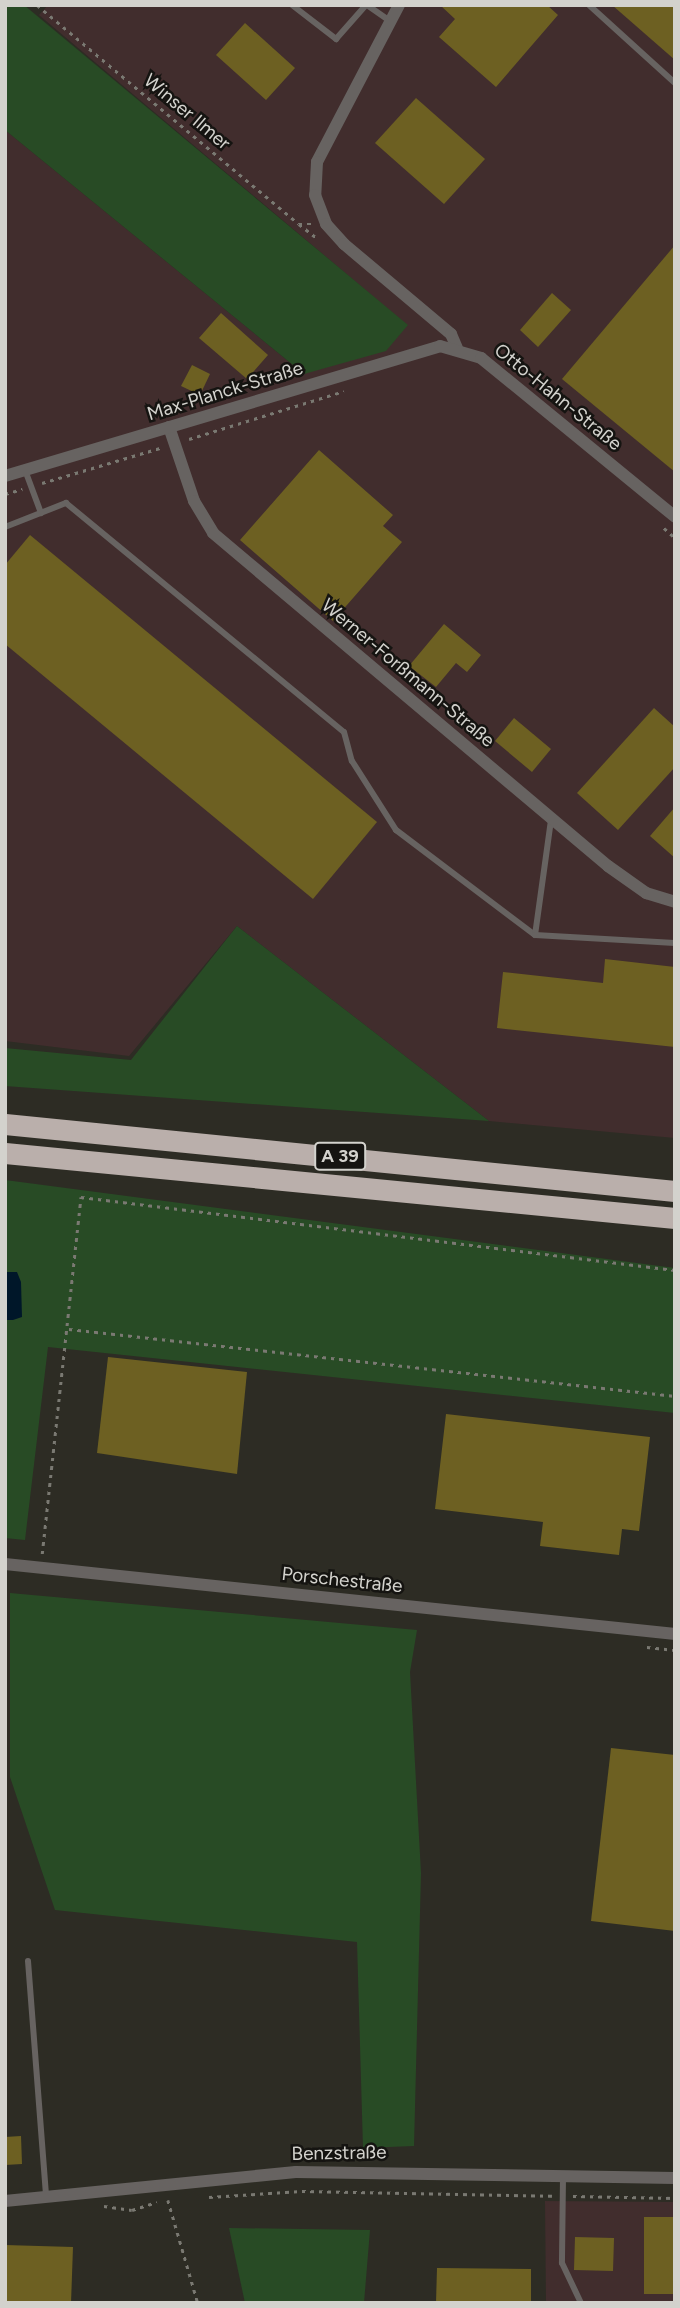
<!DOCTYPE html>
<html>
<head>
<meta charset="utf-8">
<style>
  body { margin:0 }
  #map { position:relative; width:680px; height:2308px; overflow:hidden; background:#2d2c24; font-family:Figtree,sans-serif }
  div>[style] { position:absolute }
  .industrial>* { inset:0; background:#412d2d }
  .green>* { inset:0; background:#284b25 }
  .water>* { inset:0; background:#001729 }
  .building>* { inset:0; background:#6d6022 }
  .path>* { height:2.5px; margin-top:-1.25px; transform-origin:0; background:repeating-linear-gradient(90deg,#7a7972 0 3.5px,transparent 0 8.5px) }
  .lane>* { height:6px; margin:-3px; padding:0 3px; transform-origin:3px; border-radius:3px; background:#676361 }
  .street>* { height:12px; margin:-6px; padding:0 6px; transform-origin:6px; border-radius:6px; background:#676361 }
  .highway>* { height:21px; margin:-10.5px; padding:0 10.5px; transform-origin:10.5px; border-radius:10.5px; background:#baafab }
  span { translate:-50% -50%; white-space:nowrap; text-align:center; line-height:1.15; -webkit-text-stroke:5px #151411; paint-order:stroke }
  .shield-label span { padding:2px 5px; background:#151411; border:2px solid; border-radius:5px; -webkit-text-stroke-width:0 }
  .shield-label { font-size:18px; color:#d3d2cd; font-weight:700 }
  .street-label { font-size:19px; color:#d3d2cd }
  .frame { position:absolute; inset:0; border:7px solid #d3d2cd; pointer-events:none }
</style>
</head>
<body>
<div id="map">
  <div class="industrial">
    <div style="clip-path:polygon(48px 5px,675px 5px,675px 1138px,489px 1121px,237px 926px,129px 1056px,5px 1041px,5px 130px,304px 374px,407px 325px,39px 15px)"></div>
    <div style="clip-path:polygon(545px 2201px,675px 2202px,675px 2303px,546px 2303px)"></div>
  </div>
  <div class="green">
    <div style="clip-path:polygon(5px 5px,24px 5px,408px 325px,386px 351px,304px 374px,5px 130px)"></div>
    <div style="clip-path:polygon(237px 926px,489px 1121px,5px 1086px,5px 1048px,131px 1060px)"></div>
    <div style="clip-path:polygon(5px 1180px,675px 1268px,675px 1413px,48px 1347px,25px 1540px,5px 1538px)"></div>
    <div style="clip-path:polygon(10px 1593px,417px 1630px,410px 1672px,421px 1873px,414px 2146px,363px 2148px,357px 1942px,55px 1910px,10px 1777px)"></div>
    <div style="clip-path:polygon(229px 2228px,370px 2230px,364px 2303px,245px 2303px)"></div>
  </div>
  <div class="water">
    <div style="clip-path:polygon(5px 1272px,17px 1272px,21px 1282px,22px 1317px,13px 1320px,5px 1320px)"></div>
  </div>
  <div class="building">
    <div style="clip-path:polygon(440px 5px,547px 5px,558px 15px,496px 87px,439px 37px,455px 19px)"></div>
    <div style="clip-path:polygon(612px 5px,675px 5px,675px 60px)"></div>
    <div style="clip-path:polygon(245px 23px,295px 68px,266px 100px,216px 55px)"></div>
    <div style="clip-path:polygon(416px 98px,485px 159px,444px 204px,375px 143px)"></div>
    <div style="clip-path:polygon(675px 245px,675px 472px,562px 379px)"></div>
    <div style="clip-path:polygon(552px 293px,571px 310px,538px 347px,520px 330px)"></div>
    <div style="clip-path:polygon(221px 313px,268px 355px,247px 379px,199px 338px)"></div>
    <div style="clip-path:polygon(192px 365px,210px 374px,200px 395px,181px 386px)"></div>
    <div style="clip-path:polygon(319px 450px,393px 515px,383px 526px,402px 542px,333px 621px,240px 540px)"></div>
    <div style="clip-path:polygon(30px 535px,377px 822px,313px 899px,5px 644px,5px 565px)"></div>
    <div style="clip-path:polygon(444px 624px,481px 655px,467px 672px,456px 663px,436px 687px,409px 666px)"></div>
    <div style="clip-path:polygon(654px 708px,675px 727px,675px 767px,618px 830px,577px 793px)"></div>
    <div style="clip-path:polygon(514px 718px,551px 749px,532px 772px,495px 741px)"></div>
    <div style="clip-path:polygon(675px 807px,675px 858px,650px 836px)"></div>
    <div style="clip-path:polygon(605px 959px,675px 967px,675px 1047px,497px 1028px,503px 972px,603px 983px)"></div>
    <div style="clip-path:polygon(108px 1357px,247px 1372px,237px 1474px,97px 1453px)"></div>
    <div style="clip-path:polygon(446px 1414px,650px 1437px,639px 1531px,622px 1529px,619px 1555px,540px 1546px,543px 1522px,435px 1509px)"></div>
    <div style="clip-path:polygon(611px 1748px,675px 1755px,675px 1931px,591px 1921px)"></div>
    <div style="clip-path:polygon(21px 2136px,22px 2164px,5px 2165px,5px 2137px)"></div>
    <div style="clip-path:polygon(644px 2217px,675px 2217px,675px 2294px,644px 2294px)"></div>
    <div style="clip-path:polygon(575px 2237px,614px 2238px,613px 2271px,574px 2270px)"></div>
    <div style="clip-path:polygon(5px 2245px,73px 2247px,71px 2303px,5px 2303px)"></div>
    <div style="clip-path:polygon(437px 2268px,531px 2269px,531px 2303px,436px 2303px)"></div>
  </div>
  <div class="path">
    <div style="left:37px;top:5px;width:341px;rotate:39.9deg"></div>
    <div style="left:299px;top:224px;width:12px"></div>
    <div style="left:299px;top:224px;width:24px;rotate:38deg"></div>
    <div style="left:189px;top:439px;width:162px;rotate:-17.2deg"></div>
    <div style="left:42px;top:483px;width:123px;rotate:-16.5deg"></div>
    <div style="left:5px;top:494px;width:18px;rotate:-16deg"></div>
    <div style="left:664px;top:528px;width:15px;rotate:42deg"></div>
    <div style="left:69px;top:1329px;width:610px;rotate:6.31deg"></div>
    <div style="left:42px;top:1554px;width:359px;rotate:-83.8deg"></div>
    <div style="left:81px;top:1197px;width:598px;rotate:7.01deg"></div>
    <div style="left:647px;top:1647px;width:28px;rotate:6deg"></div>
    <div style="left:573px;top:2196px;width:102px;rotate:1.1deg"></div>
    <div style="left:209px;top:2197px;width:93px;rotate:-3.7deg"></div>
    <div style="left:302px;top:2191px;width:250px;rotate:1.1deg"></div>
    <div style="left:168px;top:2200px;width:107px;rotate:73.8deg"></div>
    <div style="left:104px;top:2206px;width:28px;rotate:8deg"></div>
    <div style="left:132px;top:2210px;width:26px;rotate:-18deg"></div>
  </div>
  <div class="lane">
    <div style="left:292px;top:5px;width:56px;rotate:37.7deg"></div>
    <div style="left:336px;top:39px;width:45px;rotate:-48.6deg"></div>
    <div style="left:367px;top:5px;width:28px;rotate:35deg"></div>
    <div style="left:589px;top:5px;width:116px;rotate:42.2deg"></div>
    <div style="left:25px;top:470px;width:46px;rotate:69.6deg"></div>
    <div style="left:5px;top:527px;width:66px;rotate:-21.5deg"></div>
    <div style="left:66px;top:503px;width:360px;rotate:39.5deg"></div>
    <div style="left:344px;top:732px;width:30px;rotate:75deg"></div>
    <div style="left:352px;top:761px;width:82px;rotate:57.5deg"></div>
    <div style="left:396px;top:830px;width:174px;rotate:37.1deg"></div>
    <div style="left:551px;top:820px;width:116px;rotate:97.9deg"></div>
    <div style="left:535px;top:935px;width:140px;rotate:3.3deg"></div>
    <div style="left:28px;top:1961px;width:236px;rotate:85.6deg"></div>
    <div style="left:563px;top:2177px;width:86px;rotate:90.7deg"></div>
    <div style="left:562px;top:2263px;width:44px;rotate:64.6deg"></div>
  </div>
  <div class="street">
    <div style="left:399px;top:5px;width:177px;rotate:117.6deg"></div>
    <div style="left:317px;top:162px;width:33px;rotate:93deg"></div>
    <div style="left:315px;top:195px;width:31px;rotate:69deg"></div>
    <div style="left:326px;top:224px;width:27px;rotate:48deg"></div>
    <div style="left:344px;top:244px;width:140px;rotate:40.1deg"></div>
    <div style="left:451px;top:334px;width:15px;rotate:67deg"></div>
    <div style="left:169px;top:427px;width:78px;rotate:71.3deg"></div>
    <div style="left:194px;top:501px;width:37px;rotate:59deg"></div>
    <div style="left:213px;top:533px;width:517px;rotate:40.13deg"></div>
    <div style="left:608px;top:866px;width:47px;rotate:35.4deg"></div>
    <div style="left:646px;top:893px;width:30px;rotate:17deg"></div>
    <div style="left:5px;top:476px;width:454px;rotate:-16.6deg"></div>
    <div style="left:440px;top:346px;width:43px;rotate:16.3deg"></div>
    <div style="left:481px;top:358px;width:251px;rotate:39.3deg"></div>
    <div style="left:5px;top:1564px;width:674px;rotate:5.96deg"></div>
    <div style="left:5px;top:2201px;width:292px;rotate:-5.7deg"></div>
    <div style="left:296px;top:2172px;width:379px;rotate:0.9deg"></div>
  </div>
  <div class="highway">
    <div style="left:5px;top:1124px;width:673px;rotate:5.71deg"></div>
    <div style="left:5px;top:1153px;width:673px;rotate:5.54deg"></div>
  </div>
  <div class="shield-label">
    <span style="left:340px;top:1156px">A 39</span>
  </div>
  <div class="street-label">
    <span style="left:187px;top:112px;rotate:40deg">Winser Ilmer</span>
    <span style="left:225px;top:391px;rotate:-17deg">Max-Planck-Straße</span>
    <span style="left:558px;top:397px;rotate:39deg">Otto-Hahn-Straße</span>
    <span style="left:408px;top:673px;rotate:40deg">Werner-Forßmann-Straße</span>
    <span style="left:342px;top:1580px;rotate:6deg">Porschestraße</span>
    <span style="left:339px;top:2153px;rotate:-1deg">Benzstraße</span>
  </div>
  <div class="frame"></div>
</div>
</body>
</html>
